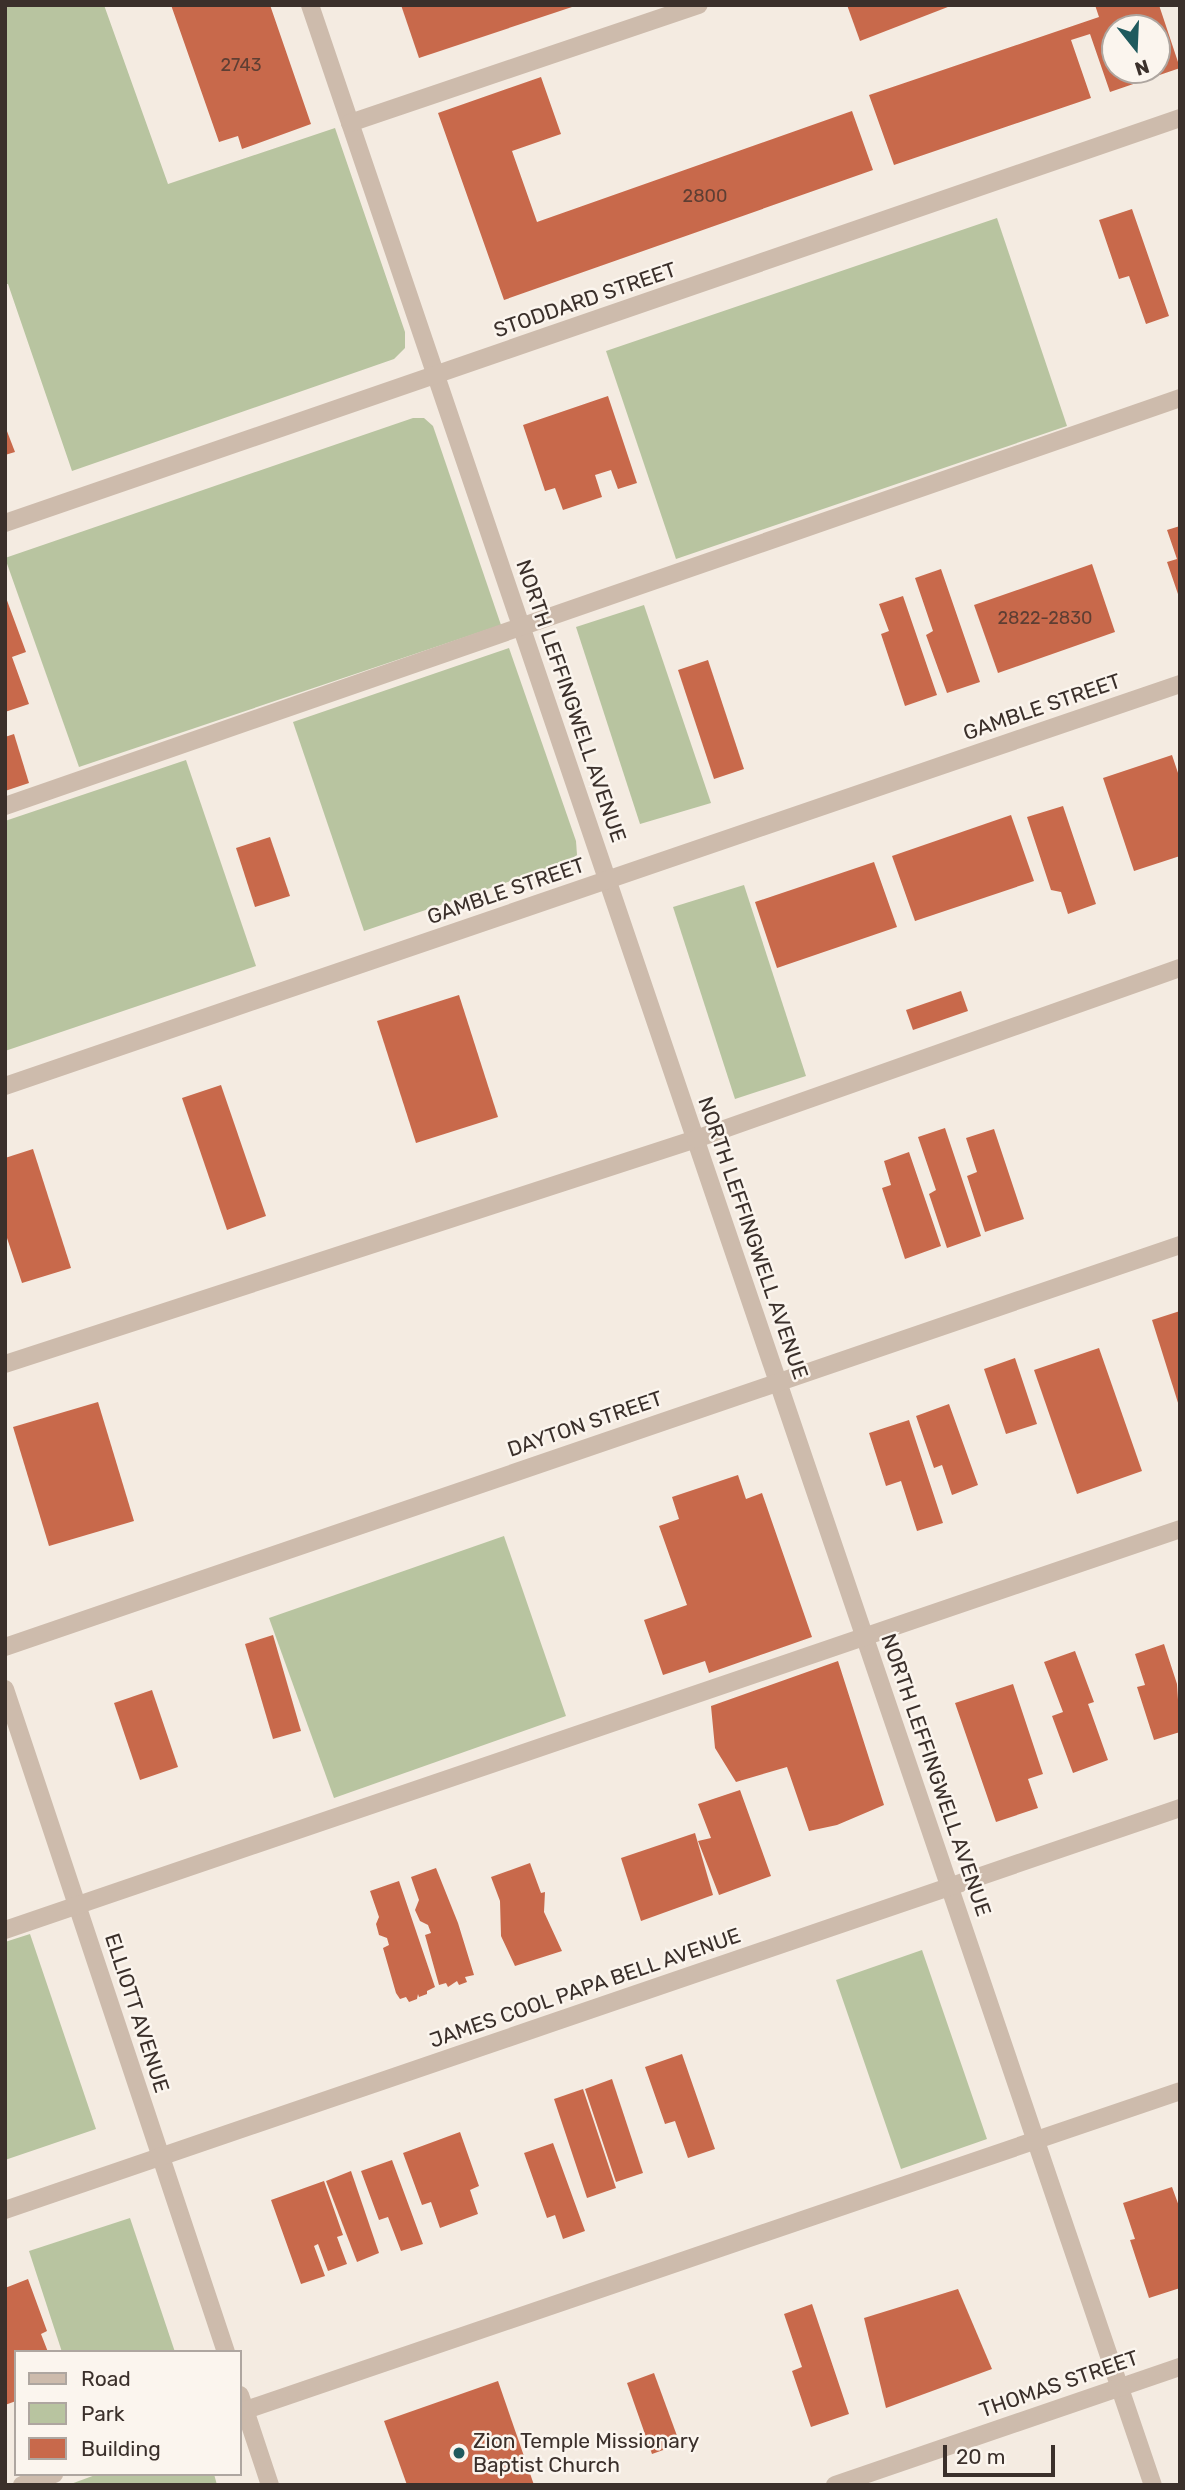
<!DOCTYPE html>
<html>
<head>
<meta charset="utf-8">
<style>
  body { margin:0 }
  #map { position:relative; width:1185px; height:2490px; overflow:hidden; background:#f4ebe1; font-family:Rubik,sans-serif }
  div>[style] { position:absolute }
  .green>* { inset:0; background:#b8c4a0 }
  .building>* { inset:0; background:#c8694b }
  .minor>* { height:18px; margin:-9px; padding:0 9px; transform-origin:9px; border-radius:9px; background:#cdbbac }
  .dots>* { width:19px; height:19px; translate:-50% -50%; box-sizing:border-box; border:4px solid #fbf5ee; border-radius:50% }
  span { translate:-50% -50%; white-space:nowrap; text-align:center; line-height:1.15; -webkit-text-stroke:5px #fbf5ee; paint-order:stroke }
  .number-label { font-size:18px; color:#5e3e33 }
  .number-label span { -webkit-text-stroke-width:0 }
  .street-label { font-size:21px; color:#3b302b }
  .poi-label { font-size:21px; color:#3b302b }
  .left { translate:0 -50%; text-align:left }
  .frame { position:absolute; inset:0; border:7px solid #3b302b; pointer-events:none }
  .legend { position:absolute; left:14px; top:2350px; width:228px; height:126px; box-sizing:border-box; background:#fbf5ee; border:2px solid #aea6a0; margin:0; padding:9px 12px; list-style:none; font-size:21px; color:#3b302b }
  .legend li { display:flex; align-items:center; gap:14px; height:35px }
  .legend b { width:35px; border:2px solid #aea6a0 }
  .north { position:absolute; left:1101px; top:14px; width:70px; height:70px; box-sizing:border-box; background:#fbf5ee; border:2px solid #aea6a0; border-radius:50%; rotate:162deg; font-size:19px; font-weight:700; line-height:28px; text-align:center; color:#3b302b }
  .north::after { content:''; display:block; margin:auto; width:24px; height:32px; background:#1f5a5e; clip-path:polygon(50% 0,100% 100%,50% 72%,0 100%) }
  .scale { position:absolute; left:943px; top:2445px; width:112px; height:32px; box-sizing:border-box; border:4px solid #3b302b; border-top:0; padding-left:9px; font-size:21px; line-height:24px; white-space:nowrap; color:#3b302b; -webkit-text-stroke:5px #fbf5ee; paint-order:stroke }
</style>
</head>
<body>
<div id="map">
  <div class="green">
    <div style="clip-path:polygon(5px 5px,104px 5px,168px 184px,335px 128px,405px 332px,405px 348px,394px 359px,72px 471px,8px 284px,5px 284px)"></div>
    <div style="clip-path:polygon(997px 218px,1067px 426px,676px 559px,606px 351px)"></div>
    <div style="clip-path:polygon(413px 418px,424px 418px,433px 426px,501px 625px,79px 767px,5px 558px)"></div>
    <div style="clip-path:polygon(644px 605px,711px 803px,640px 824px,576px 627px)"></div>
    <div style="clip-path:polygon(509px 648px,576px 841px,577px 855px,569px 861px,364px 931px,293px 722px)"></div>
    <div style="clip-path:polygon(186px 760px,256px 966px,5px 1051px,5px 821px)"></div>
    <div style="clip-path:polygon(744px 885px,806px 1076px,735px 1099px,673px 907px)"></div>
    <div style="clip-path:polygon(504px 1536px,566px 1716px,334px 1798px,269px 1618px)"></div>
    <div style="clip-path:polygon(30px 1934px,96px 2129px,5px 2160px,5px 1942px)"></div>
    <div style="clip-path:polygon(922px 1950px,987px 2139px,901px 2169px,836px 1980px)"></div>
    <div style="clip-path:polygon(130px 2218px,175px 2352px,62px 2352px,29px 2251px)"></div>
    <div style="clip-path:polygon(98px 2474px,214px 2474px,217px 2485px,68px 2485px)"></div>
  </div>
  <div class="building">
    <div style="clip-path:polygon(171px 5px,270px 5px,311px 124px,242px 149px,238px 136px,219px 142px)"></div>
    <div style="clip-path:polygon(401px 5px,575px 5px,575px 6px,419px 58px)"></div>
    <div style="clip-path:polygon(847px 5px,953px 5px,860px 41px)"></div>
    <div style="clip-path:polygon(evenodd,1095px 5px,1159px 5px,1180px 68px,1110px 92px,1090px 34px,1071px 40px,1091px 98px,894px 165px,869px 95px,1099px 17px,1095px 5px,1115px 28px,1157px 28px,1157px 70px,1115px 70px,1115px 28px)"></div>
    <div style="clip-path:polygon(541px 77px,561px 134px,512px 151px,537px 222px,852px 111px,873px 170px,504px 300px,438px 113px)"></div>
    <div style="clip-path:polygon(1132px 209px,1169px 316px,1146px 324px,1129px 276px,1119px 279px,1099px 220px)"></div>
    <div style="clip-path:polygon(608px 396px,637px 483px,618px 489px,611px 470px,595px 475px,602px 497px,563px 510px,555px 488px,545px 491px,523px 425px)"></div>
    <div style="clip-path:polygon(5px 426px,15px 452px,5px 455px)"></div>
    <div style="clip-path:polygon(1180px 526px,1180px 597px,1179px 597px,1167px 562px,1177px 559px,1167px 530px)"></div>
    <div style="clip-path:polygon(1092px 564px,1115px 632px,998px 673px,974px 605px)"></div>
    <div style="clip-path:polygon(941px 569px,980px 682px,947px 693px,926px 635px,933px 631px,915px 578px)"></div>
    <div style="clip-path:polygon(5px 595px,26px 652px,12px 657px,29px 704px,5px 712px)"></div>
    <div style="clip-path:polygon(903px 596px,937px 695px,905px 706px,881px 634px,889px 631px,879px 604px)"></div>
    <div style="clip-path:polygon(708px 660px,744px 769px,714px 779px,678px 670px)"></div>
    <div style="clip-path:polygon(14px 734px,29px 783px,5px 791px,5px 737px)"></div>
    <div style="clip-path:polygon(1172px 755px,1180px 779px,1180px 856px,1134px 871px,1103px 778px)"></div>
    <div style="clip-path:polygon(1063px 806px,1096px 904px,1068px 914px,1061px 892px,1051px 890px,1027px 817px)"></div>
    <div style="clip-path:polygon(1011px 815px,1034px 881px,915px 921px,892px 856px)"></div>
    <div style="clip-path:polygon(270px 837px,290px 896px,255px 907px,236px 848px)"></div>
    <div style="clip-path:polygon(874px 862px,897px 927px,777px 968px,755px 902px)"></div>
    <div style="clip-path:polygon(961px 991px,968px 1011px,913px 1030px,906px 1010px)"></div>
    <div style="clip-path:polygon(459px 995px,498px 1117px,416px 1143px,377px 1021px)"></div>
    <div style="clip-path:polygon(221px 1085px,266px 1216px,227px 1230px,182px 1098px)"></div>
    <div style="clip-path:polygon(945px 1128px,981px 1236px,947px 1248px,929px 1194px,936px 1190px,918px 1137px)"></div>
    <div style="clip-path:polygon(994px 1129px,1024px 1219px,985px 1232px,967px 1176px,977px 1172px,966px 1138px)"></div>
    <div style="clip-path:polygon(33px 1149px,71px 1268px,22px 1283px,5px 1232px,5px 1158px)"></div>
    <div style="clip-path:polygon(909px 1152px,941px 1246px,905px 1259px,882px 1188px,891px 1185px,884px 1161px)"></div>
    <div style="clip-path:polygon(1180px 1311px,1180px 1406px,1179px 1406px,1152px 1320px)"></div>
    <div style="clip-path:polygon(1099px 1348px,1142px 1471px,1077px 1494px,1034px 1370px)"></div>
    <div style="clip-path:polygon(1015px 1358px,1037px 1424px,1006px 1434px,984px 1369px)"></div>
    <div style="clip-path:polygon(98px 1402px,134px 1521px,49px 1546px,13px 1427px)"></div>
    <div style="clip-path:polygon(949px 1404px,978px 1485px,952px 1495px,942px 1465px,934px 1468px,916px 1416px)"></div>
    <div style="clip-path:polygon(909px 1420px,943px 1523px,917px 1531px,901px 1481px,886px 1486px,869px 1433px)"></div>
    <div style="clip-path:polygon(738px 1475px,746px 1499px,762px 1493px,812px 1637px,709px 1673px,705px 1661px,663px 1675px,644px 1620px,687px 1605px,659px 1526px,679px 1519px,672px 1497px)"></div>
    <div style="clip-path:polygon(273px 1635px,301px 1731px,273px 1739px,245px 1644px)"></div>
    <div style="clip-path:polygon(1164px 1644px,1177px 1684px,1180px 1732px,1154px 1740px,1137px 1687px,1145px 1685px,1135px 1654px)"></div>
    <div style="clip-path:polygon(1075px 1651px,1094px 1702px,1088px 1704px,1108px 1760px,1073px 1773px,1052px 1716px,1063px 1712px,1044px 1662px)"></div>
    <div style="clip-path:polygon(838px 1661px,884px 1805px,837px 1825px,809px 1831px,787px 1767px,736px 1782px,715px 1748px,711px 1706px)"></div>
    <div style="clip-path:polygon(1013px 1684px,1043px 1774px,1028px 1779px,1038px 1808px,996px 1822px,955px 1703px)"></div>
    <div style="clip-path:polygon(152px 1690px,178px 1767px,140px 1780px,114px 1703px)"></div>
    <div style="clip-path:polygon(740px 1790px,771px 1876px,719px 1895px,698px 1841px,711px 1838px,698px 1804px)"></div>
    <div style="clip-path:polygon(695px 1833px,713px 1895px,641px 1921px,621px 1858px)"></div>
    <div style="clip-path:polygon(530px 1863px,541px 1893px,545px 1892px,544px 1912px,562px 1951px,515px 1966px,501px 1936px,500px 1901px,491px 1877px)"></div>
    <div style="clip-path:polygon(436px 1868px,458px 1923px,474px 1975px,465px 1977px,467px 1982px,459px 1985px,457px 1981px,448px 1987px,446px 1983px,439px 1985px,425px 1935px,431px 1933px,428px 1925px,420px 1921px,415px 1910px,419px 1900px,411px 1877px)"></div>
    <div style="clip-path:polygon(399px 1881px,435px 1987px,427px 1991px,427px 1994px,419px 1997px,418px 1994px,417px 1999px,409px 2002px,406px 1997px,400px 1999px,396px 1993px,383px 1948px,389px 1945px,387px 1938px,379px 1935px,376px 1924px,379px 1917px,370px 1891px)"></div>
    <div style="clip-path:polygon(682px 2054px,715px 2149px,688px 2158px,675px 2121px,665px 2124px,645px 2067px)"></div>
    <div style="clip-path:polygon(612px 2079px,643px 2173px,616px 2182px,585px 2089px)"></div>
    <div style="clip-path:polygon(583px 2089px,616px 2188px,587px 2198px,554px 2099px)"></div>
    <div style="clip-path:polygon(460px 2132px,479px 2186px,470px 2190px,478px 2214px,440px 2228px,431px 2202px,422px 2205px,403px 2153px)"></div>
    <div style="clip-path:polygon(553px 2143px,585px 2231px,563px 2239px,555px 2215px,547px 2218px,524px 2153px)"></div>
    <div style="clip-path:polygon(392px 2160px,423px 2244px,401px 2251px,388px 2217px,379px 2220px,361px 2171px)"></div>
    <div style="clip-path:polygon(351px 2171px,379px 2253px,357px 2262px,326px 2181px)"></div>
    <div style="clip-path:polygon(324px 2181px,343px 2235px,337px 2237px,347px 2264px,328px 2271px,318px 2244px,314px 2246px,325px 2276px,301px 2284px,271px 2200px)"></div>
    <div style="clip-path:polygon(1172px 2187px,1180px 2209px,1180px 2288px,1149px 2298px,1130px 2240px,1135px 2239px,1123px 2203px)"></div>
    <div style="clip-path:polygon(28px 2279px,47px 2331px,41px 2334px,48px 2352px,16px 2352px,16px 2401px,5px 2405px,5px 2288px)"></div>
    <div style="clip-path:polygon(958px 2289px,992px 2369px,886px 2408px,864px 2318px)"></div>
    <div style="clip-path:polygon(812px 2304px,849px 2414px,811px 2427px,792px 2371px,802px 2367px,784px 2314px)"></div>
    <div style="clip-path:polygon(654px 2373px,680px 2444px,652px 2454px,627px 2383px)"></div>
    <div style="clip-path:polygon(498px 2381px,534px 2485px,407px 2485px,384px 2421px)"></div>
  </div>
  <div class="minor">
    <div style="left:310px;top:5px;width:2619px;rotate:71.23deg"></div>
    <div style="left:350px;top:123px;width:368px;rotate:-18.7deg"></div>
    <div style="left:5px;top:523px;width:1243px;rotate:-19.02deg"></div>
    <div style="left:5px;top:806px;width:1244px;rotate:-19.15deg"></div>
    <div style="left:5px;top:1086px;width:1242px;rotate:-18.89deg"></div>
    <div style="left:5px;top:1364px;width:727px;rotate:-18.04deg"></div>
    <div style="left:696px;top:1139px;width:513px;rotate:-19.46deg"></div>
    <div style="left:5px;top:1647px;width:1242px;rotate:-18.89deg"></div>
    <div style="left:5px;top:1689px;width:699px;rotate:71.57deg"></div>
    <div style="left:5px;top:1930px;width:1242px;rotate:-18.84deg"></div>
    <div style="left:5px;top:2210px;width:1242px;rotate:-18.89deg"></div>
    <div style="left:240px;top:2395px;width:95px;rotate:71.6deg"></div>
    <div style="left:240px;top:2412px;width:993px;rotate:-18.85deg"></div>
    <div style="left:22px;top:2485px;width:34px;rotate:-19deg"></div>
    <div style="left:835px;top:2485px;width:365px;rotate:-18.9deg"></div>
  </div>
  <div class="dots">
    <div style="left:459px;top:2453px;background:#1f5a5e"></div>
  </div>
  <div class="number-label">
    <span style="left:241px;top:65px">2743</span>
    <span style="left:705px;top:196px">2800</span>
    <span style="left:1045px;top:618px">2822-2830</span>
  </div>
  <div class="street-label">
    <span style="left:585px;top:300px;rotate:-19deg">STODDARD STREET</span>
    <span style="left:571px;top:701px;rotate:71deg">NORTH LEFFINGWELL AVENUE</span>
    <span style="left:1042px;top:707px;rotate:-19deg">GAMBLE STREET</span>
    <span style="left:506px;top:891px;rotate:-19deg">GAMBLE STREET</span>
    <span style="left:753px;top:1238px;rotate:71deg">NORTH LEFFINGWELL AVENUE</span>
    <span style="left:585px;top:1424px;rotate:-19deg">DAYTON STREET</span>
    <span style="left:936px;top:1775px;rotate:71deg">NORTH LEFFINGWELL AVENUE</span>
    <span style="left:585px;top:1988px;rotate:-19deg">JAMES COOL PAPA BELL AVENUE</span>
    <span style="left:137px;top:2013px;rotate:72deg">ELLIOTT AVENUE</span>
    <span style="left:1059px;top:2384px;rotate:-19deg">THOMAS STREET</span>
  </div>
  <div class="poi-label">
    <span class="left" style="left:473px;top:2453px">Zion Temple Missionary<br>Baptist Church</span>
  </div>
  <div class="frame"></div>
  <ul class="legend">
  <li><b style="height:9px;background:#cdbbac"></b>Road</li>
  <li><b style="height:19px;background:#b8c4a0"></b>Park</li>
  <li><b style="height:19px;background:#c8694b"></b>Building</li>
  </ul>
  <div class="north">N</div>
  <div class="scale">20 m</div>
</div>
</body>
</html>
